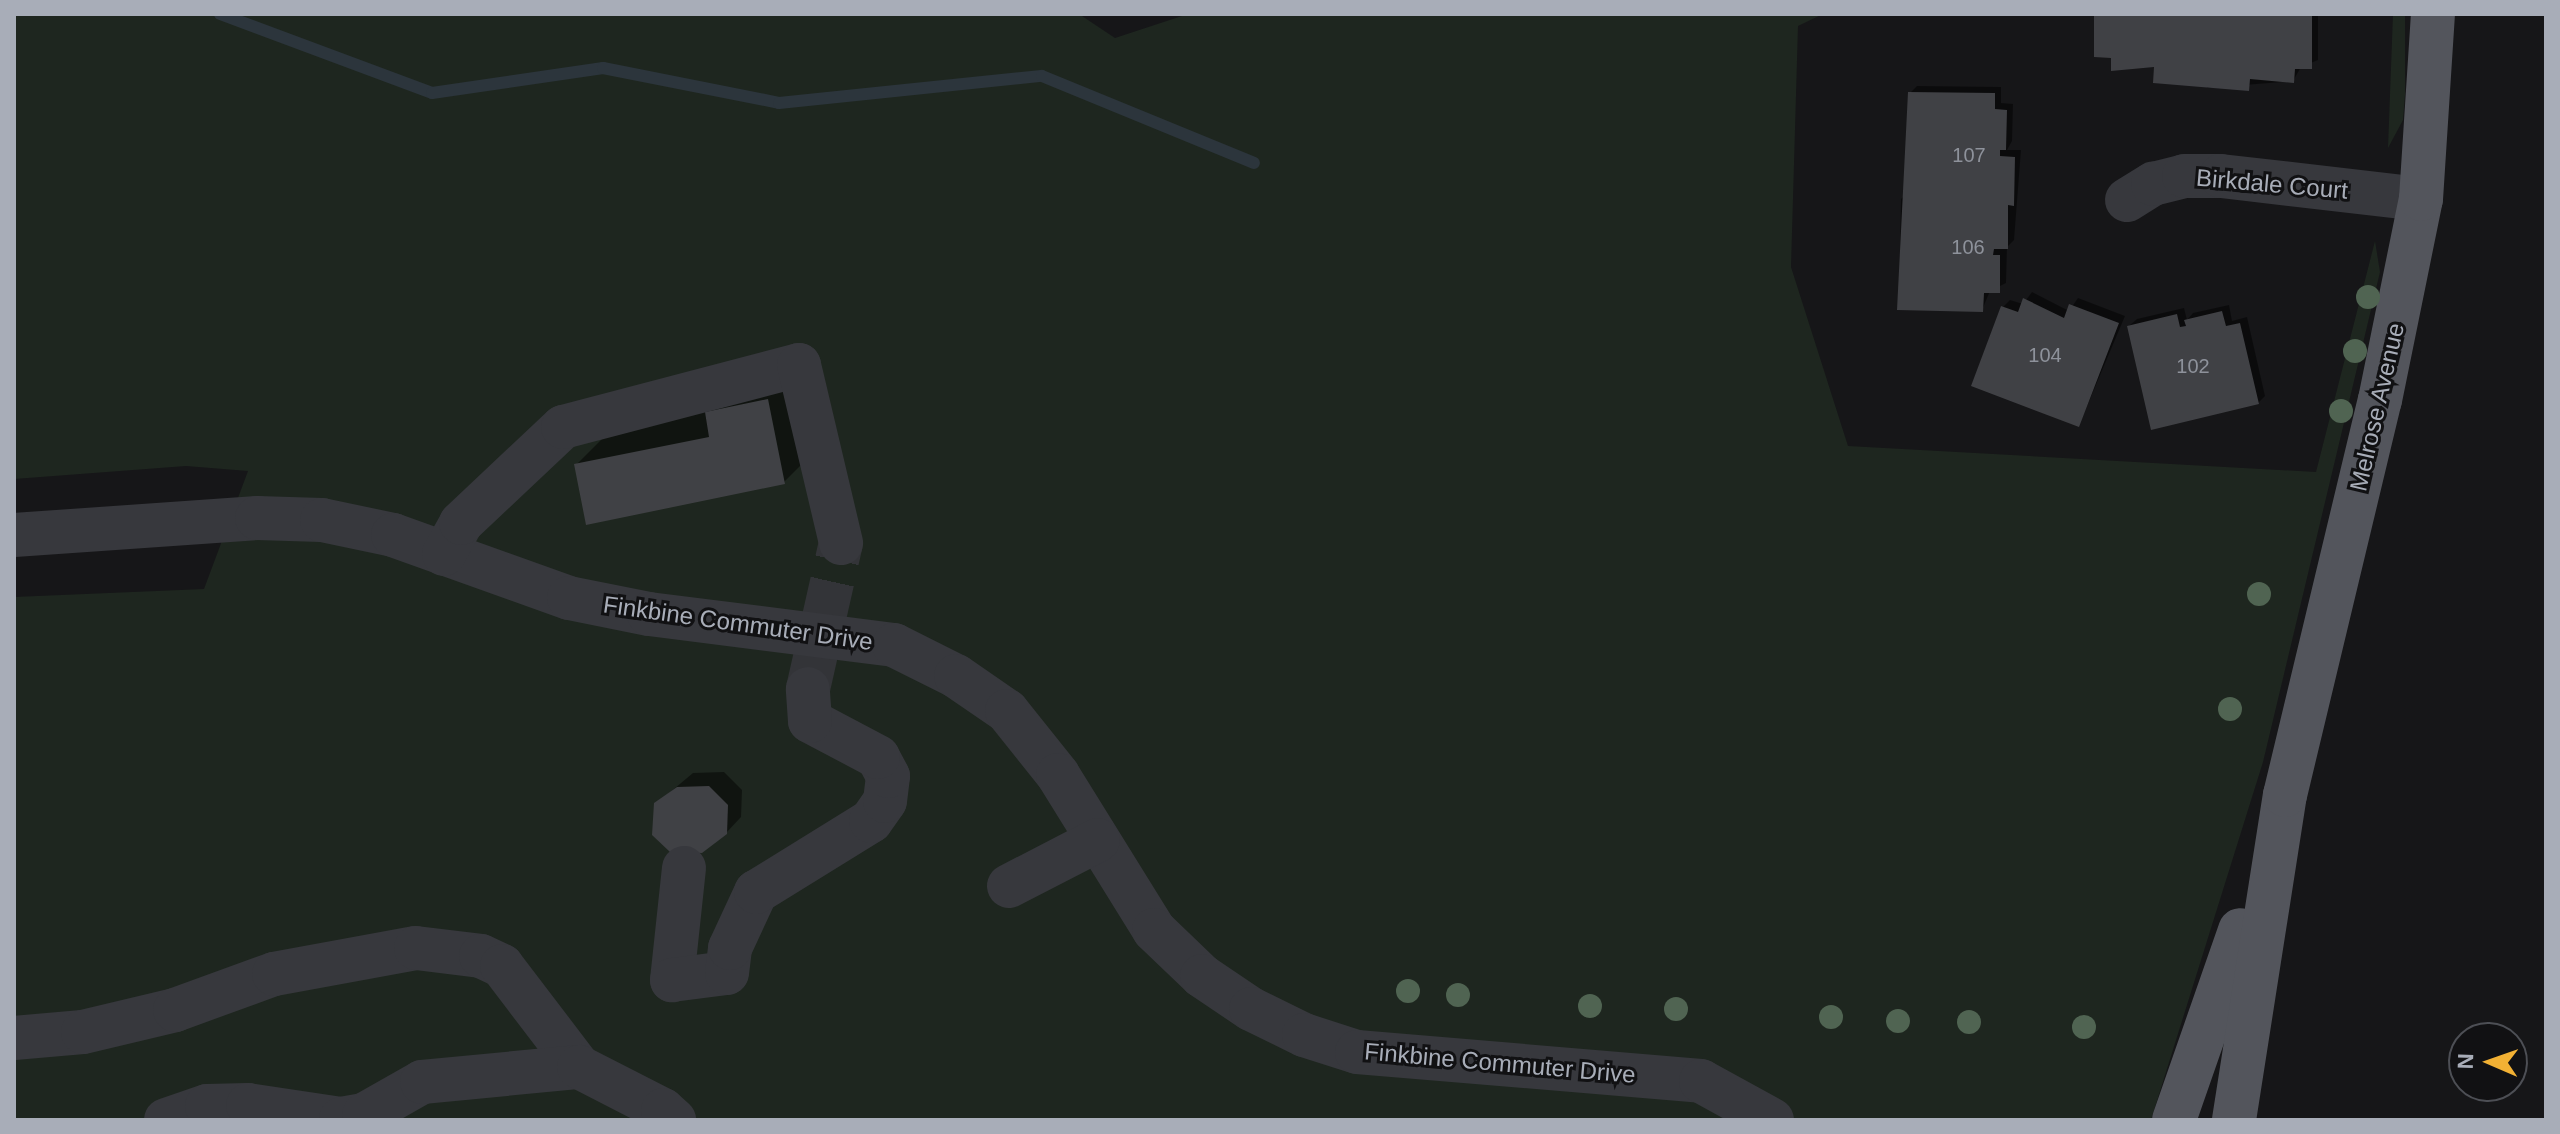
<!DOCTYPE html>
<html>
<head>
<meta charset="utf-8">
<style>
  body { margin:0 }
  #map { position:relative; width:2560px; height:1134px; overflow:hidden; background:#161618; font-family:Arial,sans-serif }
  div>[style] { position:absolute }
  .green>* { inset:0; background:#1e261f }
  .shadow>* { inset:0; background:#0007 }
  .stream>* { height:12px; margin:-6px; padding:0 6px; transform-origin:6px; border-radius:6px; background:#2c353c }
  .building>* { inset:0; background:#404145 }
  .minor-tunnel>* { height:44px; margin-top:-22px; transform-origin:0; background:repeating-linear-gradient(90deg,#333438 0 44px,transparent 0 66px) }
  .minor>* { height:44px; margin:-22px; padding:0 22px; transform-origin:22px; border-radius:22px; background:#37383d }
  .major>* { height:44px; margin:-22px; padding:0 22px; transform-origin:22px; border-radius:22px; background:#53555c }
  .trees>* { width:24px; height:24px; margin:-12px; border-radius:50%; background:#506452 }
  span { translate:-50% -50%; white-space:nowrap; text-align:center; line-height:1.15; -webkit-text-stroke:6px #111113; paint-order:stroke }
  .number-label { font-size:20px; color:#8e929b }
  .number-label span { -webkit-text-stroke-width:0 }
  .street-label { font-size:24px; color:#a8adb8 }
  .frame { position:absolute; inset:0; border:16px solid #a8adb8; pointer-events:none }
  .north { position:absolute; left:2448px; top:1022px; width:80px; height:80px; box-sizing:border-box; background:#111113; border:2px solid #4d4f55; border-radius:50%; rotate:272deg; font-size:22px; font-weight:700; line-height:32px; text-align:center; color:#a8adb8 }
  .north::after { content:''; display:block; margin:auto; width:28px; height:36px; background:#f2b134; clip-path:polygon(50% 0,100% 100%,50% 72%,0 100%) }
</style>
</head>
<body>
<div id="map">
  <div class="green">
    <div style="clip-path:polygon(14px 14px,1079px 14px,1115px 38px,1188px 14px,1823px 14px,1798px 26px,1791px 267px,1848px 446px,2316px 472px,2375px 241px,2380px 272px,2263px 762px,2151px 1120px,14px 1120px,14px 597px,204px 589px,248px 471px,186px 466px,14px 479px)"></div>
    <div style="clip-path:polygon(2393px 14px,2405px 14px,2405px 95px,2403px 120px,2388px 148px)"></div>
  </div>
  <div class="shadow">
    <div style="clip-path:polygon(2096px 14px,2318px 14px,2318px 60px,2301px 67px,2293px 81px,2207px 88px,2207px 81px,2113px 56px)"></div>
    <div style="clip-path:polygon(1917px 86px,2001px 87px,2001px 103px,2013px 104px,2012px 141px,2007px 150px,2021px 150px,2014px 240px,2007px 247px,2006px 283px,1990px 291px,1982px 310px,1899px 308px,1901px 199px,1908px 192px,1910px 93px)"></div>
    <div style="clip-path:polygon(2032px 292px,2069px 311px,2078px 298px,2125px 316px,2079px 425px,2003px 307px,2010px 300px,2023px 304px)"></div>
    <div style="clip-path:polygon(2229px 305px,2232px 321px,2247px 317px,2265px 396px,2258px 403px,2129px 326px,2137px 319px,2184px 308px,2187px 320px,2193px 313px)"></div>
    <div style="clip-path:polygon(803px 364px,820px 446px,784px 482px,576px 465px,612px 429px)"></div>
    <div style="clip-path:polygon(724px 772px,742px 790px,741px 817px,726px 833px,656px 804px,693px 773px)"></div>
  </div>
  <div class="stream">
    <div style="left:220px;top:14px;width:226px;rotate:20.4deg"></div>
    <div style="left:432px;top:93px;width:173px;rotate:-8.3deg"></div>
    <div style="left:603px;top:68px;width:179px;rotate:11.2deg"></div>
    <div style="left:779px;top:103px;width:264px;rotate:-5.9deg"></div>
    <div style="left:1042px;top:76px;width:229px;rotate:22.3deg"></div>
  </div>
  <div class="building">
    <div style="clip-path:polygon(2094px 14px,2312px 14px,2312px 69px,2295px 69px,2294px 83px,2250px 79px,2249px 91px,2153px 83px,2154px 67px,2111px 71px,2111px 58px,2094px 57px)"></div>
    <div style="clip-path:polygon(1908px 92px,1995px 93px,1995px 109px,2007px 110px,2006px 150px,2000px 150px,2000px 156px,2015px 157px,2014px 206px,2008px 205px,2008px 249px,1994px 249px,1993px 255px,2000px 255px,2000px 293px,1984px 293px,1983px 312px,1897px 310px)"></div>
    <div style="clip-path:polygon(2023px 298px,2064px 318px,2069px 304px,2119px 323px,2079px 427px,1971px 386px,2001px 306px,2018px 312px)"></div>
    <div style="clip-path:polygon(2222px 311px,2226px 326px,2240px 323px,2259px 404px,2151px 430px,2127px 326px,2177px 314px,2180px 327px,2186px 326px,2184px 320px)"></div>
    <div style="clip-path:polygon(768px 399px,785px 484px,586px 525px,574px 464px,709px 437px,705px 412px)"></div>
    <div style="clip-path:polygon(709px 786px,728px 805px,727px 834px,702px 853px,670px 852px,652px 835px,654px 803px,677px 787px)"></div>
  </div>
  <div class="minor-tunnel">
    <div style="left:808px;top:689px;width:150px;rotate:-77.3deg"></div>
  </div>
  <div class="minor">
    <div style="left:2127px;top:200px;width:31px;rotate:-32deg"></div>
    <div style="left:2153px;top:184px;width:32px;rotate:-14deg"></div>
    <div style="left:2184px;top:176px;width:37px"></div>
    <div style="left:2221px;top:176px;width:201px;rotate:6.6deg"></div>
    <div style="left:14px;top:535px;width:244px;rotate:-4deg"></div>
    <div style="left:257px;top:518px;width:65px;rotate:1.8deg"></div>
    <div style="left:322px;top:520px;width:73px;rotate:11.9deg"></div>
    <div style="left:393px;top:535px;width:187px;rotate:19.7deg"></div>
    <div style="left:569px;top:598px;width:82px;rotate:11.3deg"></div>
    <div style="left:649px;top:614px;width:247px;rotate:7.2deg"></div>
    <div style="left:894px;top:645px;width:69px;rotate:26.6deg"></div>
    <div style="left:956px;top:676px;width:62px;rotate:34.5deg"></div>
    <div style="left:1007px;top:711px;width:82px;rotate:51.4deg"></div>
    <div style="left:1058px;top:775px;width:182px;rotate:58.2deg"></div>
    <div style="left:1154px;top:930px;width:66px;rotate:43.8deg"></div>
    <div style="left:1202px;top:976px;width:59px;rotate:34deg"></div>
    <div style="left:1251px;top:1009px;width:59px;rotate:26.1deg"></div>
    <div style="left:1304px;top:1035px;width:56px;rotate:17.8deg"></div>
    <div style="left:1357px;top:1052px;width:345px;rotate:4.8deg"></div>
    <div style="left:1701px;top:1081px;width:81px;rotate:28.8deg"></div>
    <div style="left:444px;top:554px;width:35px;rotate:-61deg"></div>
    <div style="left:461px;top:523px;width:140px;rotate:-43.3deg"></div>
    <div style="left:563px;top:427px;width:244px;rotate:-14.7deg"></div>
    <div style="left:799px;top:365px;width:183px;rotate:76.7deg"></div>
    <div style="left:684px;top:868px;width:113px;rotate:96.1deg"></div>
    <div style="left:672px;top:980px;width:55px;rotate:-7.3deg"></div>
    <div style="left:727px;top:973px;width:25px;rotate:-83deg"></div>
    <div style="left:730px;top:948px;width:62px;rotate:-65.1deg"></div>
    <div style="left:756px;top:892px;width:135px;rotate:-31.7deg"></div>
    <div style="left:871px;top:821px;width:24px;rotate:-55deg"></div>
    <div style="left:885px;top:801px;width:25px;rotate:-83deg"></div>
    <div style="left:888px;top:776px;width:21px;rotate:-118deg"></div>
    <div style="left:878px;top:757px;width:77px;rotate:-152.1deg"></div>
    <div style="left:810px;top:721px;width:32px;rotate:-94deg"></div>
    <div style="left:1009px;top:886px;width:100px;rotate:-27.3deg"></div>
    <div style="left:14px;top:1038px;width:69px;rotate:-5deg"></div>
    <div style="left:83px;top:1032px;width:95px;rotate:-13.4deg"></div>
    <div style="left:175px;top:1010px;width:105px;rotate:-20deg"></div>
    <div style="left:274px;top:974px;width:144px;rotate:-10.4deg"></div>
    <div style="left:416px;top:948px;width:65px;rotate:7deg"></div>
    <div style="left:481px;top:956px;width:23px;rotate:25deg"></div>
    <div style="left:502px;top:966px;width:127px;rotate:52.7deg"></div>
    <div style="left:166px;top:1120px;width:43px;rotate:-18.9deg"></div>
    <div style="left:207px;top:1106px;width:41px;rotate:-1.4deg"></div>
    <div style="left:248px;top:1105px;width:94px;rotate:8.6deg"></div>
    <div style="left:341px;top:1119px;width:23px;rotate:-10deg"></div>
    <div style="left:364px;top:1115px;width:67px;rotate:-29.6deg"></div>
    <div style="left:422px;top:1082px;width:158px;rotate:-5.5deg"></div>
    <div style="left:579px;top:1067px;width:94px;rotate:27.1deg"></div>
    <div style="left:663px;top:1110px;width:15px;rotate:42deg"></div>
  </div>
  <div class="major">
    <div style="left:2174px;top:1120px;width:201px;rotate:-70.8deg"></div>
    <div style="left:2234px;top:1120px;width:329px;rotate:-81.1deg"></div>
    <div style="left:2285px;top:795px;width:406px;rotate:-76.5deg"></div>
    <div style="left:2380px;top:400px;width:205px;rotate:-78.5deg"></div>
    <div style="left:2421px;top:199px;width:185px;rotate:-86.3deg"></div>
  </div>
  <div class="trees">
    <div style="left:2368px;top:297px"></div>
    <div style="left:2355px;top:351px"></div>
    <div style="left:2341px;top:411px"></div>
    <div style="left:2259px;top:594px"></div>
    <div style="left:2230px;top:709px"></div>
    <div style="left:1408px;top:991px"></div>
    <div style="left:1458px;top:995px"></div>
    <div style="left:1590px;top:1006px"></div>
    <div style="left:1676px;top:1009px"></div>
    <div style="left:1831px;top:1017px"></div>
    <div style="left:1898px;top:1021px"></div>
    <div style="left:1969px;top:1022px"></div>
    <div style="left:2084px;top:1027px"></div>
  </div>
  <div class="number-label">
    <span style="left:1969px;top:155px">107</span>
    <span style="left:1968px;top:247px">106</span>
    <span style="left:2045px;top:355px">104</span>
    <span style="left:2193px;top:366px">102</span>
  </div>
  <div class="street-label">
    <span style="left:2272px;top:184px;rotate:5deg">Birkdale Court</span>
    <span style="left:2377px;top:407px;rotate:-77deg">Melrose Avenue</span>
    <span style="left:738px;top:623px;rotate:8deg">Finkbine Commuter Drive</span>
    <span style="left:1500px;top:1063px;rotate:5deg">Finkbine Commuter Drive</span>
  </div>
  <div class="frame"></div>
  <div class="north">N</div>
</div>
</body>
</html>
